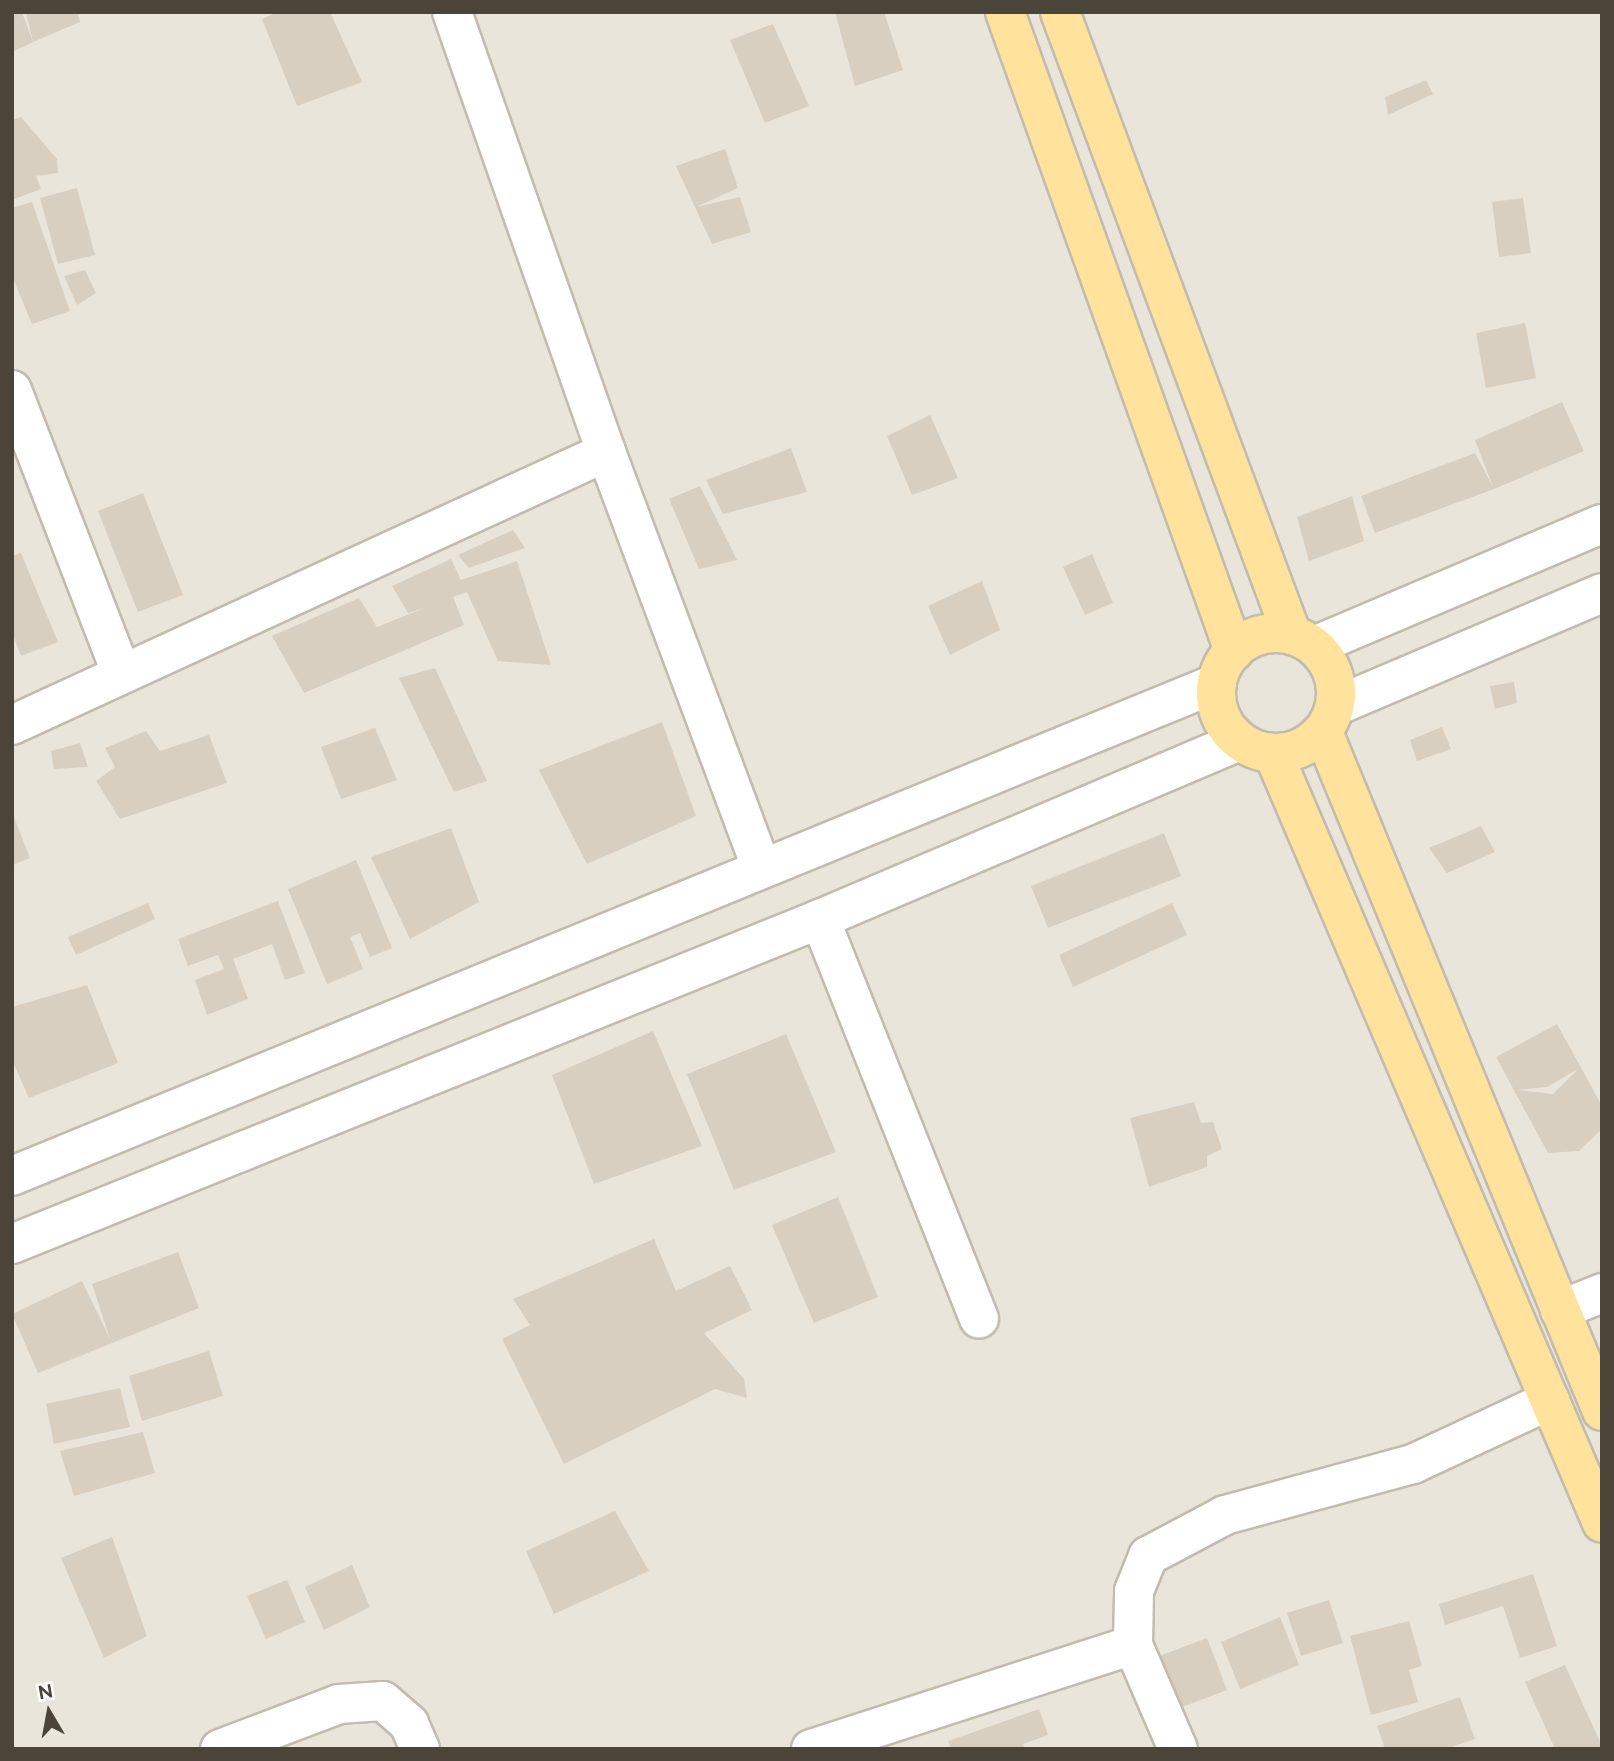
<!DOCTYPE html>
<html>
<head>
<meta charset="utf-8">
<style>
  body { margin:0 }
  #map { position:relative; width:1614px; height:1761px; overflow:hidden; background:#f6f3ec; font-family:Raleway,sans-serif }
  div>[style] { position:absolute }
  .residential>* { inset:0; background:#eae5da }
  .building>* { inset:0; background:#d8cfc1 }
  .roads { filter:drop-shadow(2px 0 #c2bbae) drop-shadow(-2px 0 #c2bbae) drop-shadow(0 2px #c2bbae) drop-shadow(0 -2px #c2bbae) }
  .minor>* { height:38px; margin:-19px; padding:0 19px; transform-origin:19px; border-radius:19px; background:#fff }
  .major>* { height:38px; margin:-19px; padding:0 19px; transform-origin:19px; border-radius:19px; background:#ffe39c }
  .major>.ring { margin:-19px; padding:0; box-sizing:content-box; background:none; border:38px solid #ffe39c; border-radius:50% }
  span { translate:-50% -50%; white-space:nowrap; text-align:center; line-height:1.15; -webkit-text-stroke:5px #fff; paint-order:stroke }
  .frame { position:absolute; inset:0; border:14px solid #4b4439; pointer-events:none }
  .north { position:absolute; left:14px; top:1677px; width:70px; height:70px; -webkit-text-stroke:5px #fff; paint-order:stroke; rotate:350deg; font-size:19px; font-weight:700; line-height:28px; text-align:center; color:#4b4439 }
  .north::after { content:''; display:block; margin:auto; width:24px; height:32px; background:#4b4439; clip-path:polygon(50% 0,100% 100%,50% 72%,0 100%) }
</style>
</head>
<body>
<div id="map">
  <div class="residential">
    <div style="clip-path:polygon(12px 12px,1602px 12px,1602px 1749px,12px 1749px)"></div>
  </div>
  <div class="building">
    <div style="clip-path:polygon(12px 12px,22px 12px,33px 42px,12px 52px)"></div>
    <div style="clip-path:polygon(26px 12px,77px 12px,80px 22px,33px 42px)"></div>
    <div style="clip-path:polygon(277px 12px,330px 12px,362px 82px,297px 106px,262px 19px)"></div>
    <div style="clip-path:polygon(835px 12px,884px 12px,903px 70px,855px 86px)"></div>
    <div style="clip-path:polygon(773px 24px,809px 106px,765px 123px,730px 40px)"></div>
    <div style="clip-path:polygon(1426px 80px,1433px 94px,1388px 115px,1385px 97px)"></div>
    <div style="clip-path:polygon(21px 117px,57px 159px,58px 173px,36px 176px,41px 189px,12px 200px,12px 120px)"></div>
    <div style="clip-path:polygon(725px 149px,738px 188px,696px 207px,740px 197px,751px 232px,712px 244px,676px 166px)"></div>
    <div style="clip-path:polygon(77px 188px,95px 255px,58px 264px,40px 198px)"></div>
    <div style="clip-path:polygon(1523px 198px,1531px 253px,1499px 257px,1492px 202px)"></div>
    <div style="clip-path:polygon(32px 202px,70px 311px,32px 324px,12px 276px,12px 208px)"></div>
    <div style="clip-path:polygon(85px 270px,96px 293px,77px 305px,64px 276px)"></div>
    <div style="clip-path:polygon(1525px 323px,1536px 378px,1486px 388px,1476px 333px)"></div>
    <div style="clip-path:polygon(1562px 402px,1584px 451px,1494px 489px,1375px 533px,1361px 496px,1475px 453px,1493px 487px,1475px 440px)"></div>
    <div style="clip-path:polygon(930px 415px,958px 478px,912px 495px,887px 436px)"></div>
    <div style="clip-path:polygon(791px 448px,807px 492px,723px 514px,706px 480px)"></div>
    <div style="clip-path:polygon(700px 486px,737px 560px,699px 569px,669px 499px)"></div>
    <div style="clip-path:polygon(143px 493px,183px 595px,138px 612px,98px 511px)"></div>
    <div style="clip-path:polygon(1352px 496px,1364px 541px,1309px 561px,1297px 517px)"></div>
    <div style="clip-path:polygon(513px 530px,525px 548px,469px 568px,458px 555px)"></div>
    <div style="clip-path:polygon(21px 553px,58px 642px,21px 656px,12px 632px,12px 556px)"></div>
    <div style="clip-path:polygon(1092px 554px,1113px 603px,1085px 615px,1063px 567px)"></div>
    <div style="clip-path:polygon(451px 559px,461px 580px,517px 561px,551px 665px,498px 661px,467px 592px,453px 597px,464px 625px,304px 693px,272px 636px,359px 598px,377px 627px,427px 607px,408px 613px,392px 586px)"></div>
    <div style="clip-path:polygon(982px 581px,1000px 630px,950px 655px,928px 606px)"></div>
    <div style="clip-path:polygon(435px 668px,487px 781px,454px 792px,399px 678px)"></div>
    <div style="clip-path:polygon(1514px 682px,1517px 703px,1495px 709px,1490px 686px)"></div>
    <div style="clip-path:polygon(662px 722px,696px 816px,587px 864px,539px 770px)"></div>
    <div style="clip-path:polygon(1442px 727px,1451px 749px,1417px 761px,1410px 740px)"></div>
    <div style="clip-path:polygon(375px 728px,397px 780px,341px 799px,321px 747px)"></div>
    <div style="clip-path:polygon(146px 731px,160px 751px,209px 735px,227px 783px,120px 819px,96px 781px,115px 767px,105px 748px)"></div>
    <div style="clip-path:polygon(80px 743px,88px 767px,54px 769px,51px 751px)"></div>
    <div style="clip-path:polygon(12px 812px,30px 858px,12px 865px)"></div>
    <div style="clip-path:polygon(1481px 826px,1495px 852px,1447px 873px,1429px 848px)"></div>
    <div style="clip-path:polygon(451px 828px,479px 902px,410px 939px,371px 857px)"></div>
    <div style="clip-path:polygon(1164px 833px,1181px 876px,1048px 928px,1031px 886px)"></div>
    <div style="clip-path:polygon(356px 860px,392px 948px,370px 957px,360px 933px,350px 937px,363px 969px,327px 984px,288px 889px)"></div>
    <div style="clip-path:polygon(278px 901px,305px 973px,285px 980px,272px 944px,233px 959px,248px 999px,207px 1015px,195px 980px,224px 969px,218px 955px,188px 966px,178px 939px)"></div>
    <div style="clip-path:polygon(148px 903px,155px 919px,76px 955px,68px 937px)"></div>
    <div style="clip-path:polygon(1172px 903px,1187px 935px,1073px 987px,1059px 955px)"></div>
    <div style="clip-path:polygon(87px 985px,118px 1063px,29px 1098px,12px 1060px,12px 1007px)"></div>
    <div style="clip-path:polygon(evenodd,1557px 1024px,1602px 1106px,1602px 1129px,1579px 1151px,1548px 1153px,1496px 1057px,1557px 1024px,1578px 1069px,1553px 1094px,1517px 1090px,1547px 1087px,1578px 1069px)"></div>
    <div style="clip-path:polygon(653px 1031px,702px 1146px,594px 1184px,552px 1075px)"></div>
    <div style="clip-path:polygon(786px 1034px,836px 1152px,734px 1190px,687px 1074px)"></div>
    <div style="clip-path:polygon(1194px 1102px,1201px 1123px,1213px 1122px,1222px 1149px,1207px 1156px,1207px 1167px,1149px 1187px,1130px 1118px)"></div>
    <div style="clip-path:polygon(838px 1197px,878px 1297px,814px 1323px,772px 1225px)"></div>
    <div style="clip-path:polygon(654px 1239px,676px 1291px,730px 1266px,752px 1310px,704px 1333px,744px 1379px,747px 1398px,715px 1389px,564px 1464px,502px 1339px,530px 1325px,513px 1299px)"></div>
    <div style="clip-path:polygon(178px 1252px,199px 1308px,38px 1373px,12px 1314px,82px 1281px,110px 1339px,92px 1284px)"></div>
    <div style="clip-path:polygon(209px 1351px,223px 1396px,142px 1421px,129px 1376px)"></div>
    <div style="clip-path:polygon(120px 1388px,130px 1427px,54px 1444px,46px 1404px)"></div>
    <div style="clip-path:polygon(143px 1432px,155px 1473px,74px 1496px,60px 1451px)"></div>
    <div style="clip-path:polygon(615px 1511px,649px 1571px,554px 1614px,526px 1551px)"></div>
    <div style="clip-path:polygon(112px 1537px,147px 1636px,104px 1658px,61px 1558px)"></div>
    <div style="clip-path:polygon(352px 1565px,370px 1607px,324px 1630px,305px 1587px)"></div>
    <div style="clip-path:polygon(1533px 1574px,1557px 1646px,1520px 1658px,1503px 1606px,1445px 1625px,1439px 1604px)"></div>
    <div style="clip-path:polygon(287px 1580px,305px 1622px,266px 1639px,247px 1596px)"></div>
    <div style="clip-path:polygon(1329px 1600px,1343px 1643px,1301px 1656px,1287px 1613px)"></div>
    <div style="clip-path:polygon(1280px 1617px,1299px 1665px,1240px 1689px,1221px 1642px)"></div>
    <div style="clip-path:polygon(1409px 1621px,1422px 1666px,1409px 1670px,1418px 1702px,1371px 1715px,1350px 1636px)"></div>
    <div style="clip-path:polygon(1207px 1638px,1227px 1690px,1177px 1709px,1157px 1657px)"></div>
    <div style="clip-path:polygon(1565px 1665px,1602px 1746px,1602px 1749px,1555px 1749px,1525px 1682px)"></div>
    <div style="clip-path:polygon(1460px 1697px,1475px 1739px,1446px 1749px,1385px 1749px,1377px 1726px)"></div>
    <div style="clip-path:polygon(1039px 1709px,1048px 1735px,1023px 1744px,1025px 1749px,951px 1749px,948px 1741px)"></div>
  </div>
  <div class="roads">
    <div class="minor">
      <div style="left:452px;top:12px;width:466px;rotate:70.7deg"></div>
      <div style="left:606px;top:452px;width:442px;rotate:69.5deg"></div>
      <div style="left:12px;top:390px;width:303px;rotate:68.9deg"></div>
      <div style="left:1314px;top:646px;width:313px;rotate:-23deg"></div>
      <div style="left:1336px;top:706px;width:289px;rotate:-23deg"></div>
      <div style="left:12px;top:725px;width:654px;rotate:-24.68deg"></div>
      <div style="left:820px;top:919px;width:430px;rotate:68.3deg"></div>
      <div style="left:12px;top:1176px;width:1302px;rotate:-22.25deg"></div>
      <div style="left:12px;top:1244px;width:871px;rotate:-21.91deg"></div>
      <div style="left:820px;top:919px;width:455px;rotate:-23deg"></div>
      <div style="left:1560px;top:1310px;width:45px;rotate:-22deg"></div>
      <div style="left:220px;top:1749px;width:127px;rotate:-20.7deg"></div>
      <div style="left:339px;top:1704px;width:44px;rotate:-3.9deg"></div>
      <div style="left:383px;top:1701px;width:35px;rotate:41deg"></div>
      <div style="left:409px;top:1724px;width:27px;rotate:66deg"></div>
      <div style="left:811px;top:1749px;width:338px;rotate:-17.9deg"></div>
      <div style="left:1178px;top:1749px;width:113px;rotate:-113.4deg"></div>
      <div style="left:1133px;top:1645px;width:54px;rotate:-88.9deg"></div>
      <div style="left:1134px;top:1591px;width:38px;rotate:-68deg"></div>
      <div style="left:1148px;top:1556px;width:87px;rotate:-28deg"></div>
      <div style="left:1225px;top:1515px;width:195px;rotate:-15.2deg"></div>
      <div style="left:1413px;top:1464px;width:151px;rotate:-25deg"></div>
    </div>
    <div class="major">
      <div style="left:1005px;top:12px;width:679px;rotate:70.28deg"></div>
      <div style="left:1060px;top:12px;width:665px;rotate:69.58deg"></div>
      <div class="ring" style="left:1216px;top:633px;width:82px;height:82px"></div>
      <div style="left:1323px;top:732px;width:734px;rotate:67.66deg"></div>
      <div style="left:1273px;top:753px;width:837px;rotate:66.86deg"></div>
    </div>
  </div>
  <div class="frame"></div>
  <div class="north">N</div>
</div>
</body>
</html>
